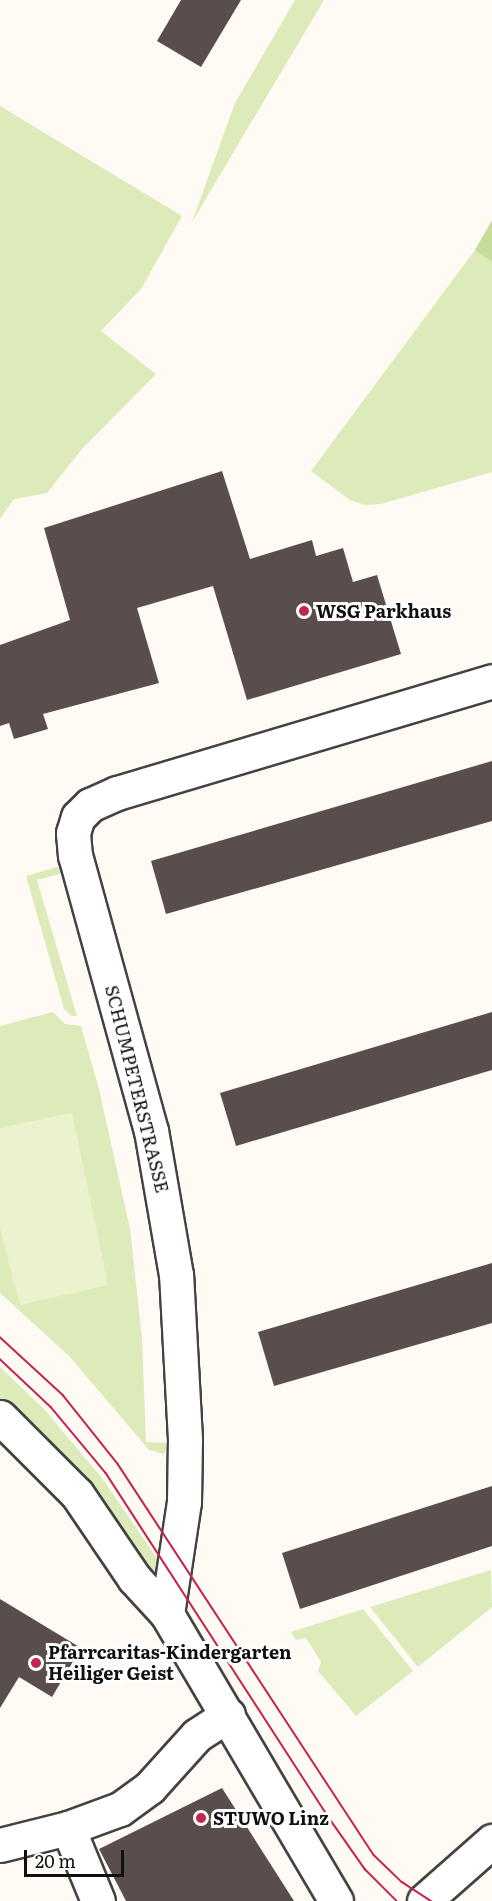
<!DOCTYPE html>
<html>
<head>
<meta charset="utf-8">
<style>
  body { margin:0 }
  #map { position:relative; width:492px; height:1901px; overflow:hidden; background:#fffaf3; font-family:Literata,serif }
  div>[style] { position:absolute }
  .green>* { inset:0; background:#ddebbb }
  .forest>* { inset:0; background:#c5dc9a }
  .pitch>* { inset:0; background:#ecf2cd }
  .building>* { inset:0; background:#594e4c }
  .roads { filter:drop-shadow(2px 0 #434343) drop-shadow(-2px 0 #434343) drop-shadow(0 2px #434343) drop-shadow(0 -2px #434343) }
  .minor>* { height:33px; margin:-16.5px; padding:0 16.5px; transform-origin:16.5px; border-radius:16.5px; background:#fff }
  .tram>* { height:1.5px; margin:-0.75px; padding:0 0.75px; transform-origin:0.75px; border-radius:0.75px; background:#c3254c }
  .dots>* { width:16px; height:16px; translate:-50% -50%; box-sizing:border-box; border:3px solid #fff; border-radius:50% }
  span { translate:-50% -50%; white-space:nowrap; text-align:center; line-height:1.15; -webkit-text-stroke:6px #fff; paint-order:stroke }
  .poi-label { font-size:18px; color:#101010; font-weight:700 }
  .left { translate:0 -50%; text-align:left }
  .street-label { font-size:18px; color:#101010 }
  .scale { position:absolute; left:24px; top:1850px; width:100px; height:27px; box-sizing:border-box; border:3px solid #101010; border-top:0; padding-left:8px; font-size:18px; line-height:21px; white-space:nowrap; color:#101010; -webkit-text-stroke:4px #fff; paint-order:stroke }
</style>
</head>
<body>
<div id="map">
  <div class="green">
    <div style="clip-path:polygon(295px 0,324px 0,192px 222px,235px 103px)"></div>
    <div style="clip-path:polygon(0 106px,182px 216px,141px 289px,101px 331px,156px 374px,82px 449px,47px 493px,14px 499px,0 519px)"></div>
    <div style="clip-path:polygon(475px 250px,492px 262px,492px 472px,381px 504px,365px 505px,350px 500px,311px 471px)"></div>
    <div style="clip-path:polygon(60px 866px,63px 873px,37px 880px,77px 1016px,72px 1016px,64px 1009px,26px 876px)"></div>
    <div style="clip-path:polygon(53px 1012px,65px 1024px,81px 1026px,99px 1089px,130px 1229px,142px 1338px,146px 1442px,171px 1443px,164px 1454px,149px 1450px,70px 1357px,0 1293px,0 1026px)"></div>
    <div style="clip-path:polygon(0 1367px,44px 1409px,102px 1478px,161px 1564px,151px 1577px,0 1406px)"></div>
    <div style="clip-path:polygon(491px 1570px,492px 1607px,418px 1667px,370px 1607px)"></div>
    <div style="clip-path:polygon(363px 1609px,413px 1671px,356px 1716px,318px 1671px,321px 1662px,306px 1638px,296px 1640px,291px 1632px)"></div>
  </div>
  <div class="forest">
    <div style="clip-path:polygon(492px 220px,492px 262px,475px 250px)"></div>
  </div>
  <div class="pitch">
    <div style="clip-path:polygon(72px 1113px,108px 1285px,20px 1305px,0 1228px,0 1128px)"></div>
  </div>
  <div class="building">
    <div style="clip-path:polygon(181px 0,241px 0,201px 67px,157px 41px)"></div>
    <div style="clip-path:polygon(222px 471px,250px 559px,312px 540px,316px 556px,343px 548px,353px 582px,377px 575px,401px 654px,247px 700px,213px 586px,137px 608px,159px 683px,43px 714px,48px 729px,14px 739px,9px 723px,0 726px,0 645px,70px 620px,44px 528px)"></div>
    <div style="clip-path:polygon(492px 761px,492px 821px,166px 914px,151px 861px)"></div>
    <div style="clip-path:polygon(492px 1012px,492px 1070px,236px 1146px,220px 1093px)"></div>
    <div style="clip-path:polygon(492px 1263px,492px 1323px,274px 1386px,258px 1332px)"></div>
    <div style="clip-path:polygon(492px 1486px,492px 1546px,300px 1609px,282px 1553px)"></div>
    <div style="clip-path:polygon(0 1599px,81px 1648px,52px 1697px,19px 1677px,0 1708px)"></div>
    <div style="clip-path:polygon(222px 1788px,294px 1901px,126px 1901px,99px 1849px)"></div>
  </div>
  <div class="roads">
    <div class="minor">
      <div style="left:0;top:1417px;width:109px;rotate:45deg"></div>
      <div style="left:77px;top:1494px;width:102px;rotate:55.8deg"></div>
      <div style="left:134px;top:1578px;width:49px;rotate:47.5deg"></div>
      <div style="left:167px;top:1614px;width:333px;rotate:59.5deg"></div>
      <div style="left:167px;top:1614px;width:113px;rotate:-81.4deg"></div>
      <div style="left:184px;top:1502px;width:63px;rotate:-89.1deg"></div>
      <div style="left:185px;top:1439px;width:164px;rotate:-93.1deg"></div>
      <div style="left:176px;top:1275px;width:146px;rotate:-99.8deg"></div>
      <div style="left:151px;top:1131px;width:285px;rotate:-105.4deg"></div>
      <div style="left:75px;top:856px;width:23px;rotate:-95deg"></div>
      <div style="left:73px;top:833px;width:17px;rotate:-73deg"></div>
      <div style="left:78px;top:817px;width:17px;rotate:-45deg"></div>
      <div style="left:90px;top:805px;width:30px;rotate:-24deg"></div>
      <div style="left:117px;top:793px;width:391px;rotate:-16.6deg"></div>
      <div style="left:68px;top:1828px;width:79px;rotate:67.7deg"></div>
      <div style="left:0;top:1845px;width:70px;rotate:-14deg"></div>
      <div style="left:68px;top:1828px;width:55px;rotate:-20.1deg"></div>
      <div style="left:120px;top:1809px;width:37px;rotate:-36deg"></div>
      <div style="left:150px;top:1787px;width:70px;rotate:-47.9deg"></div>
      <div style="left:197px;top:1735px;width:37px;rotate:-33deg"></div>
      <div style="left:424px;top:1901px;width:91px;rotate:-41.4deg"></div>
    </div>
  </div>
  <div class="tram">
    <div style="left:0;top:1337px;width:86px;rotate:42.6deg"></div>
    <div style="left:63px;top:1395px;width:88px;rotate:51.4deg"></div>
    <div style="left:118px;top:1464px;width:467px;rotate:56.8deg"></div>
    <div style="left:374px;top:1855px;width:39px;rotate:44deg"></div>
    <div style="left:402px;top:1882px;width:35px;rotate:33deg"></div>
    <div style="left:0;top:1359px;width:70px;rotate:43.3deg"></div>
    <div style="left:51px;top:1407px;width:86px;rotate:50.2deg"></div>
    <div style="left:106px;top:1473px;width:404px;rotate:57.1deg"></div>
    <div style="left:325px;top:1812px;width:70px;rotate:54.9deg"></div>
    <div style="left:365px;top:1869px;width:45px;rotate:45deg"></div>
  </div>
  <div class="dots">
    <div style="left:304px;top:611px;background:#c3254c"></div>
    <div style="left:36px;top:1663px;background:#c3254c"></div>
    <div style="left:201px;top:1818px;background:#c3254c"></div>
  </div>
  <div class="poi-label">
    <span class="left" style="left:316px;top:611px">WSG Parkhaus</span>
    <span class="left" style="left:48px;top:1663px">Pfarrcaritas-Kindergarten<br>Heiliger Geist</span>
    <span class="left" style="left:213px;top:1818px">STUWO Linz</span>
  </div>
  <div class="street-label">
    <span style="left:137px;top:1089px;rotate:76deg">SCHUMPETERSTRASSE</span>
  </div>
  <div class="scale">20 m</div>
</div>
</body>
</html>
